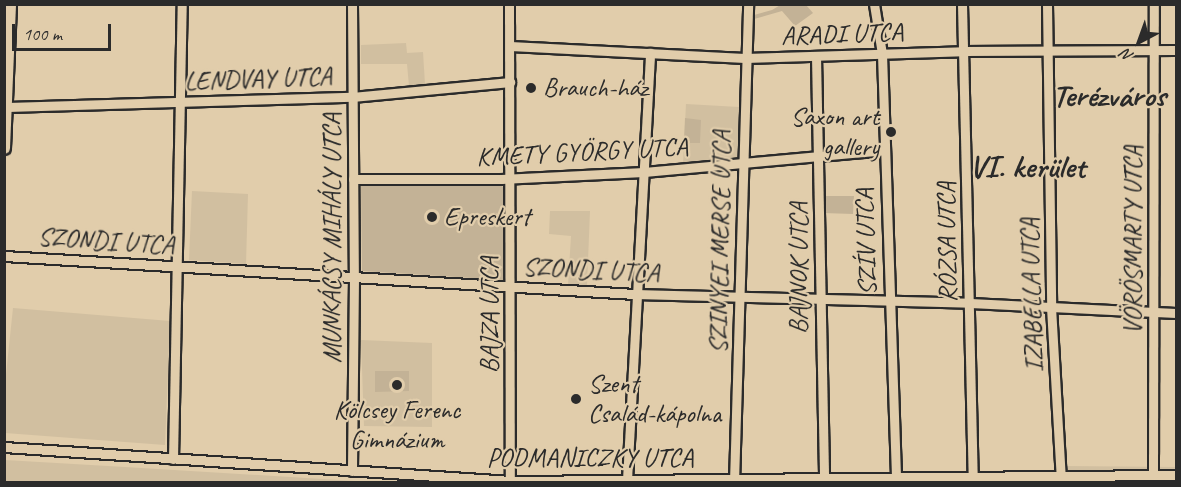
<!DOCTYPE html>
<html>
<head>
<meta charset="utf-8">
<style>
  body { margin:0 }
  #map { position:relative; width:1181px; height:487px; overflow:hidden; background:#e1cdab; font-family:Caveat,sans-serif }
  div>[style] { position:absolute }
  .built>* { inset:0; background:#d1bfa0 }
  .green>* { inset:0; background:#c3b296 }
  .roads { filter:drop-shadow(2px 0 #2b2b2b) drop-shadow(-2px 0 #2b2b2b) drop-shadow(0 2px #2b2b2b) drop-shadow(0 -2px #2b2b2b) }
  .minor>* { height:9px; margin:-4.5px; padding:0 4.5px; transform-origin:4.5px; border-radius:4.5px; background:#e1cdab }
  .major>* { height:12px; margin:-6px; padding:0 6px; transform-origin:6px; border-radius:6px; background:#e1cdab }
  .dots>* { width:16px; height:16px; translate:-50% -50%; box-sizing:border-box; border:3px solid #e1cdab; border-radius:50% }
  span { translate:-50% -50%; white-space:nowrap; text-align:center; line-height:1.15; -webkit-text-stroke:4.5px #e1cdab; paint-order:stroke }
  .street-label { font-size:26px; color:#2b2b2b }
  .poi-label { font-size:26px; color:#2b2b2b }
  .left { translate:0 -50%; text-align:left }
  .right { translate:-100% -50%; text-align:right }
  .district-label { font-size:32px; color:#2b2b2b; font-weight:700 }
  .frame { position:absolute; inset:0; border:6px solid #2b2b2b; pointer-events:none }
  .north { position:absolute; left:1109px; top:12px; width:60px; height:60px; -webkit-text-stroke:4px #e1cdab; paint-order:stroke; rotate:221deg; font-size:16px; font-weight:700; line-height:24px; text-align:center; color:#2b2b2b }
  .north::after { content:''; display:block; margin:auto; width:21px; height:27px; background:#2b2b2b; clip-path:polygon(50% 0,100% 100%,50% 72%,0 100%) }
  .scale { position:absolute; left:12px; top:24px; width:99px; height:27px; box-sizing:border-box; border:3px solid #2b2b2b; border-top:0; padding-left:8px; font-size:18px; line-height:21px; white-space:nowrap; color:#2b2b2b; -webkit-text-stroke:4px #e1cdab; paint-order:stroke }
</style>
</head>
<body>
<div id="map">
  <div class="built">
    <div style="clip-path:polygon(406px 43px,407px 53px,423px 52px,425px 84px,409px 86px,407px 64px,361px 64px,361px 45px)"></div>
    <div style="clip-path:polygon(686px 104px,739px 107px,738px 158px,683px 164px)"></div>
    <div style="clip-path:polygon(192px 191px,248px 194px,246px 264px,189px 260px)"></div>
    <div style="clip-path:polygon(550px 211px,590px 211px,587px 286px,568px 285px,571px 236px,549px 234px)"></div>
    <div style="clip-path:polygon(13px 308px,170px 321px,165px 445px,5px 433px,5px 384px)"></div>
    <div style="clip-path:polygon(361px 340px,432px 343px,432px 427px,364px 426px)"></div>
    <div style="clip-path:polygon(5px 460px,125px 467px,371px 482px,5px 482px)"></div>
    <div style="clip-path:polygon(1065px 466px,1176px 467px,1176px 482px,1065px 482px)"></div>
  </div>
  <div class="green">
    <div style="clip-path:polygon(782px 4px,806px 5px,813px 13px,795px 26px,782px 11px,754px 19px,754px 15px,772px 10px)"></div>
    <div style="clip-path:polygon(685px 118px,701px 120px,700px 143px,684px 143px)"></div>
    <div style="clip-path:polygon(361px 185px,500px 185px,503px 187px,503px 280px,362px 271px)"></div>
    <div style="clip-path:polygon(823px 196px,854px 196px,853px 214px,823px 213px)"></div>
    <div style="clip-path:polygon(375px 371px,409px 371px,409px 391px,375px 392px)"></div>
  </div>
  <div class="roads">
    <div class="minor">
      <div style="left:352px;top:4px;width:274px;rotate:89.6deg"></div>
      <div style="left:354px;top:278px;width:193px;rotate:90.6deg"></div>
      <div style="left:509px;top:4px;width:477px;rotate:89.9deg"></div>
      <div style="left:874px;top:4px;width:51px;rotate:80.9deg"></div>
      <div style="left:882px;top:54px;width:424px;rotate:88.1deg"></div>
      <div style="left:962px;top:4px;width:474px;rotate:88.7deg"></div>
      <div style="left:1047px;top:4px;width:303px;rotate:89.2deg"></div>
      <div style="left:1051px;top:307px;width:173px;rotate:86.7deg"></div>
      <div style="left:510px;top:46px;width:235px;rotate:2.9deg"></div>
      <div style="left:745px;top:58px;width:218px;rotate:-1.8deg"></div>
      <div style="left:963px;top:51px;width:213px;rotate:-0.3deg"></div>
      <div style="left:816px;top:56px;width:423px;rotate:88.9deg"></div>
      <div style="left:7px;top:107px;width:345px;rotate:-1.7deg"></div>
      <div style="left:352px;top:97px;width:159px;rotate:-5.4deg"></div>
      <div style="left:353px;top:179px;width:148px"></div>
      <div style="left:501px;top:179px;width:143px;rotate:-2.8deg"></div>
      <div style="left:644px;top:172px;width:241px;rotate:-5.2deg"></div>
      <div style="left:4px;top:256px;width:632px;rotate:3.45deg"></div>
      <div style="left:635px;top:294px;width:335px;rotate:1.5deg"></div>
      <div style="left:970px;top:303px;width:206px;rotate:2.8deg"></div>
      <div style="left:4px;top:447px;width:507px;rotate:3.84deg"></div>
      <div style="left:510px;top:481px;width:666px;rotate:-0.52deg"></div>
      <div style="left:173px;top:459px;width:455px;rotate:-88.9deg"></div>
      <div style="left:1153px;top:475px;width:471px;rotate:-89.9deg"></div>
      <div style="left:627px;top:480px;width:428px;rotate:-86.9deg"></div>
      <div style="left:734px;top:482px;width:478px;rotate:-88.3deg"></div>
    </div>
    <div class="major">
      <div style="left:4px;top:148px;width:144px;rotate:-87.6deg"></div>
    </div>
  </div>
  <div class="dots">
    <div style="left:531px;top:88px;background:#2b2b2b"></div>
    <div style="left:891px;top:132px;background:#2b2b2b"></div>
    <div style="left:432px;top:217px;background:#2b2b2b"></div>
    <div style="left:397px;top:385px;background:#2b2b2b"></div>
    <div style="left:576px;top:399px;background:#2b2b2b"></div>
  </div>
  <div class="street-label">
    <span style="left:842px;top:34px;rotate:-2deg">ARADI UTCA</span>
    <span style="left:258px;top:79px;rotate:-2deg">LENDVAY UTCA</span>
    <span style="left:582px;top:152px;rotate:-3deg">KMETY GYÖRGY UTCA</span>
    <span style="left:332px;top:238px;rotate:-90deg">MUNKÁCSY MIHÁLY UTCA</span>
    <span style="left:1133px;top:240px;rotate:-90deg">VÖRÖSMARTY UTCA</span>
    <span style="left:106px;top:241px;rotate:4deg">SZONDI UTCA</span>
    <span style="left:720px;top:242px;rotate:-89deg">SZINYEI MERSE UTCA</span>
    <span style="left:866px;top:242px;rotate:-92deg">SZÍV UTCA</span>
    <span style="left:947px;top:242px;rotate:-91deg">RÓZSA UTCA</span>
    <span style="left:799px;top:268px;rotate:-90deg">BAJNOK UTCA</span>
    <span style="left:591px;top:270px;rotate:3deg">SZONDI UTCA</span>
    <span style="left:1032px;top:295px;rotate:-92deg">IZABELLA UTCA</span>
    <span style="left:490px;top:315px;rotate:-90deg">BAJZA UTCA</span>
    <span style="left:590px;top:458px">PODMANICZKY UTCA</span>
  </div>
  <div class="poi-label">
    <span class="left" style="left:543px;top:88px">Brauch-ház</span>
    <span class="right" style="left:879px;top:132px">Saxon art<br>gallery</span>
    <span class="left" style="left:444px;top:217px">Epreskert</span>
    <span class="left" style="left:588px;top:399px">Szent<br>Család-kápolna</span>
    <span style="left:397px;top:425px">Kölcsey Ferenc<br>Gimnázium</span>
  </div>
  <div class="district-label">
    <span style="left:1109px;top:96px">Terézváros</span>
    <span style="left:1027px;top:167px">VI. kerület</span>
  </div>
  <div class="frame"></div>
  <div class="north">N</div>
  <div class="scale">100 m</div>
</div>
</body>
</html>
